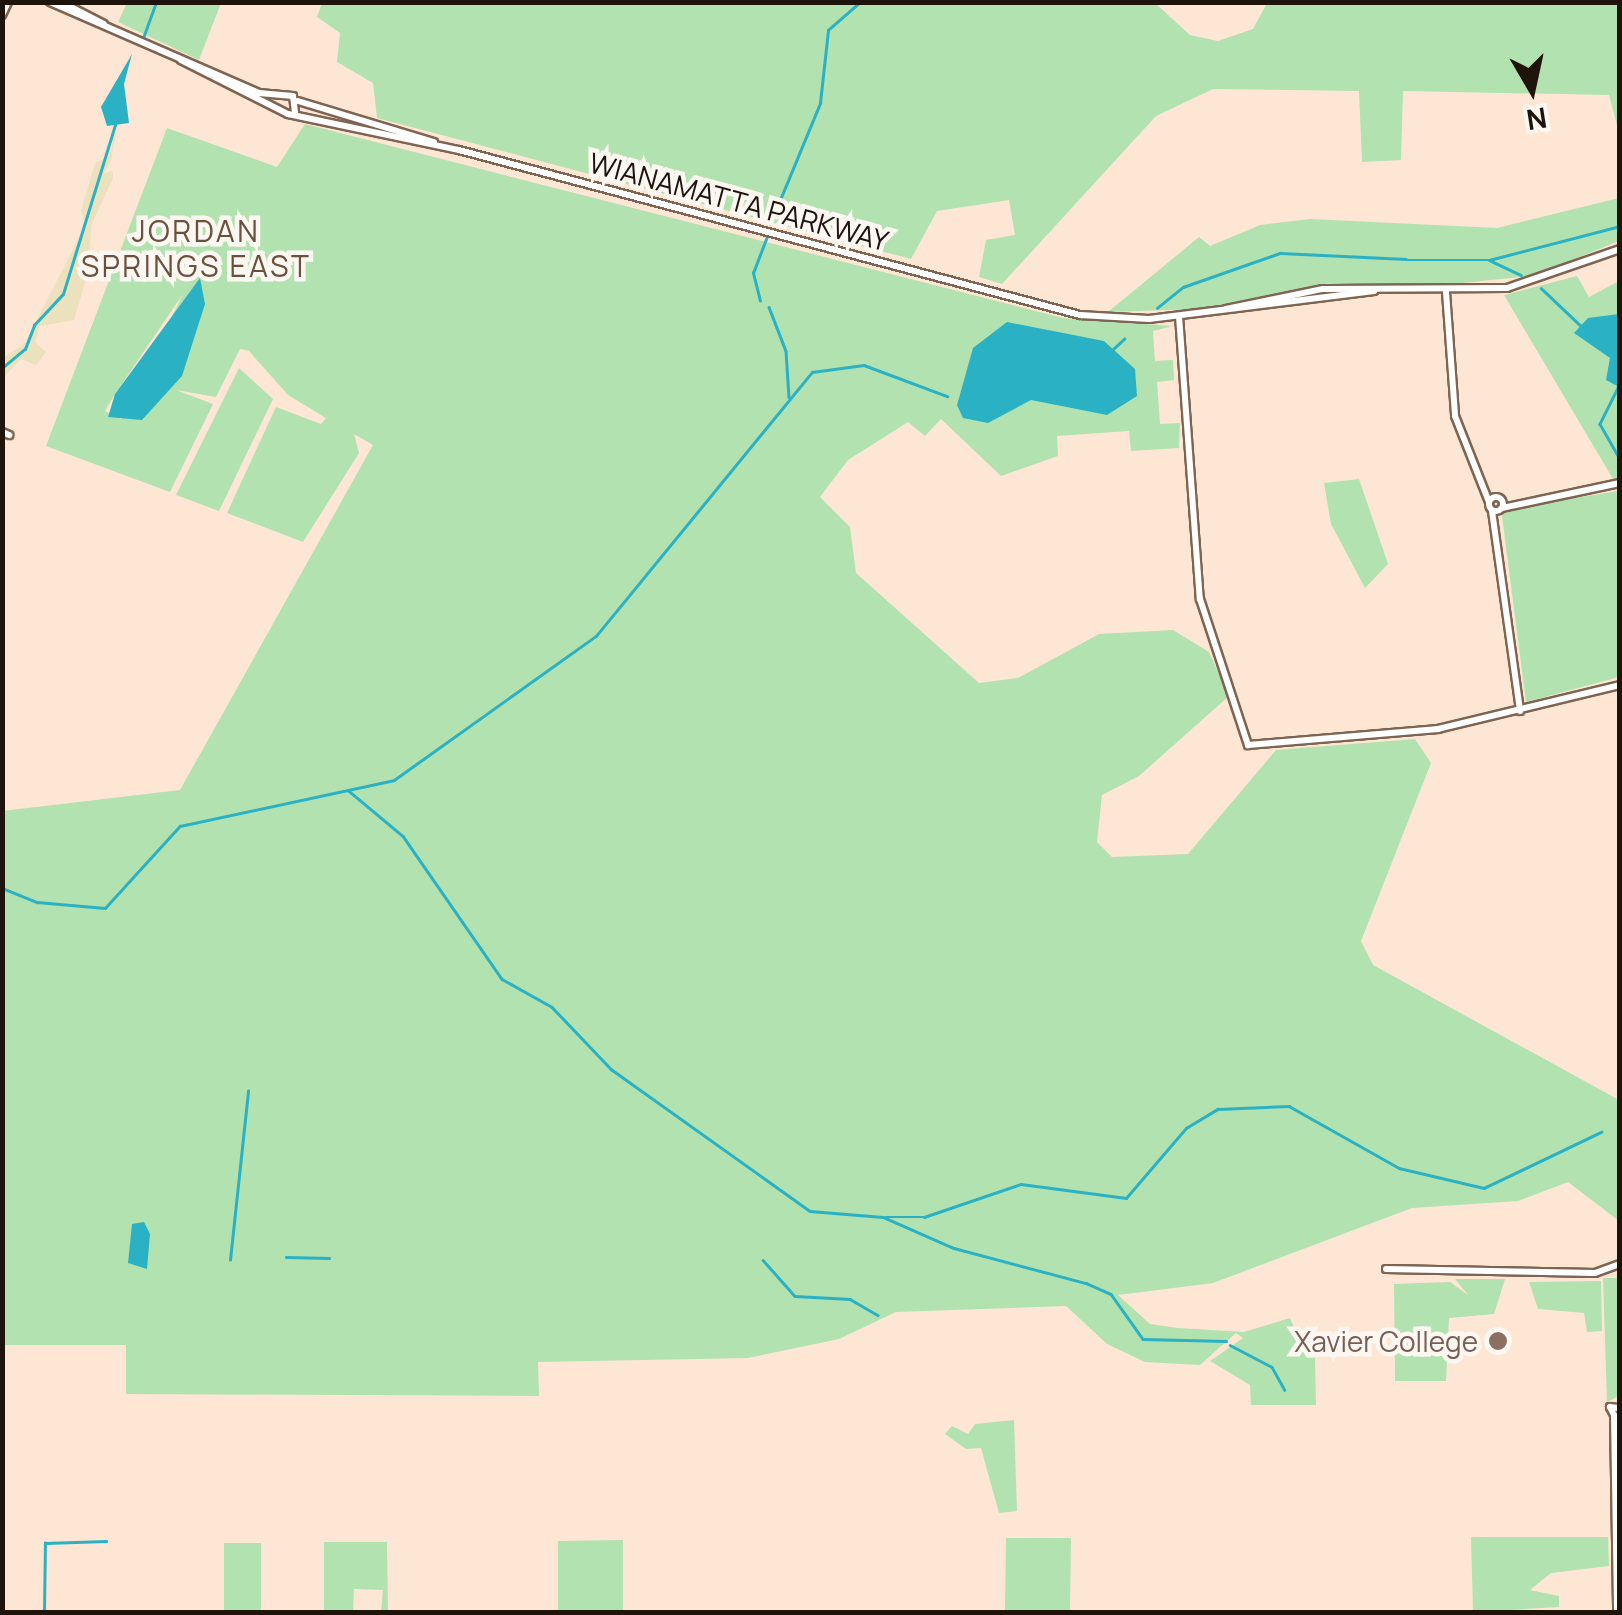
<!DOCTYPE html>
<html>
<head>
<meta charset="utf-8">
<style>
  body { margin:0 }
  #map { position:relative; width:1622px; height:1615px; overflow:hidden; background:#fee6d4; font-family:Manrope,sans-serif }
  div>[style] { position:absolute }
  .green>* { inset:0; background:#b2e2b0 }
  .sand>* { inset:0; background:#ebe1bc }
  .water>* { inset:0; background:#2ab2c4 }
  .stream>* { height:2.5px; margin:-1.25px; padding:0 1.25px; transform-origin:1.25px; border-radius:1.25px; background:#2ab2c4 }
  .roads { filter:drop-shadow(2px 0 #7e6451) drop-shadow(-2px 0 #7e6451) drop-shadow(0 2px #7e6451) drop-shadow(0 -2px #7e6451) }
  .secondary>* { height:6px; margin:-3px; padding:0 3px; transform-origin:3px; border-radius:3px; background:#fff }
  .secondary>.ring { margin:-3px; padding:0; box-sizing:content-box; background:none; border:6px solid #fff; border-radius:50% }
  .dots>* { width:28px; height:28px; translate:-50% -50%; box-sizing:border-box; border:5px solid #fdf7f2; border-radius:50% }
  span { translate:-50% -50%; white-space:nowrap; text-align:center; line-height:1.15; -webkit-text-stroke:9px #fdf7f2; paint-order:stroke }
  .street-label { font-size:28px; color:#1e140c }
  .education-label { font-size:28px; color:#785e54 }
  .right { translate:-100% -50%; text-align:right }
  .neighbourhood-label { font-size:30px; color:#6a513e; letter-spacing:2.5px }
  .frame { position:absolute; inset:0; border:5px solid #1e140c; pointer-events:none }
  .north { position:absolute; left:1482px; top:40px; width:100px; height:100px; -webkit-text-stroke:8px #fdf7f2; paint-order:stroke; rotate:171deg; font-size:28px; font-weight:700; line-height:40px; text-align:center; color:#1e140c }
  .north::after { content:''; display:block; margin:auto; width:35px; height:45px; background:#1e140c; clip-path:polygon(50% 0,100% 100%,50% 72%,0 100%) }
</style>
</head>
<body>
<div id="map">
  <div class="green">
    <div style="clip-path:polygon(127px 3px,127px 2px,221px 3px,199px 60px,118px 22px)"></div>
    <div style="clip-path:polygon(322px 3px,1154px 2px,1190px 35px,1218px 41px,1253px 29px,1267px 3px,1619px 3px,1619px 133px,1609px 95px,1403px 91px,1401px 160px,1362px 162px,1359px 91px,1213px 89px,1156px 116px,1002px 284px,979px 277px,986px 240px,1015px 235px,1009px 200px,937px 211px,911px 259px,377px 118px,373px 83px,337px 62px,340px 33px,317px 17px)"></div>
    <div style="clip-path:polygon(evenodd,305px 124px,1063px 318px,1173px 326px,1153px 331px,1155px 361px,1173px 360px,1174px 380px,1157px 382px,1160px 424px,1180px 423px,1179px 448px,1131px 451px,1129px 431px,1057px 436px,1058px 456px,1001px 476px,941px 419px,925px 436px,908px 422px,848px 460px,820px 497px,850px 527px,856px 573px,979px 683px,1018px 678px,1099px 634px,1173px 630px,1209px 652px,1229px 696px,1139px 776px,1102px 795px,1097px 842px,1112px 857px,1188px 854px,1276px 750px,1415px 739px,1431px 763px,1361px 941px,1373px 965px,1619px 1100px,1619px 1221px,1568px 1182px,1518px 1201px,1412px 1208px,1213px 1283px,1118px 1295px,1150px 1324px,1178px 1328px,1244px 1332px,1290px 1318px,1307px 1358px,1315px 1358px,1316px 1405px,1251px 1405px,1250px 1385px,1210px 1361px,1243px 1338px,1236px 1333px,1200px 1365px,1145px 1362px,1107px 1344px,1066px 1306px,896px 1312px,839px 1339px,748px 1358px,538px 1362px,539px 1396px,126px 1394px,126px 1345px,3px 1345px,2px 811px,180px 790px,373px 445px,354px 434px,359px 453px,303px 542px,227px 513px,276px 407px,321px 424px,326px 418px,288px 395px,249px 351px,240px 349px,216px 397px,176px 390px,213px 404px,170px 492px,46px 446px,167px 128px,277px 167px,305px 124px,183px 294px,121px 419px,105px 411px,115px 394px,183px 294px)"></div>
    <div style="clip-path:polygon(1619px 198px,1619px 241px,1532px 276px,1422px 287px,1330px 283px,1198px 309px,1108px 312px,1199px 237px,1210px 246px,1260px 225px,1310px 219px,1497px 228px)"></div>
    <div style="clip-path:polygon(1577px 276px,1589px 297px,1619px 281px,1619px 477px,1613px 479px,1504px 295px)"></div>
    <div style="clip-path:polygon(239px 368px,273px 399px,219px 511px,176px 495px)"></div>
    <div style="clip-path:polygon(1359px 479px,1388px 564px,1365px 588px,1331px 524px,1324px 483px)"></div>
    <div style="clip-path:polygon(1619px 491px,1619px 677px,1526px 702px,1502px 516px,1509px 508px)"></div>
    <div style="clip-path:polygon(1603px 1278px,1620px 1278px,1619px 1396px,1607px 1402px)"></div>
    <div style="clip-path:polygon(1455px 1279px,1505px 1279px,1494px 1314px,1449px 1318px,1446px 1381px,1395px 1381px,1394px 1284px,1450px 1282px,1468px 1295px)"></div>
    <div style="clip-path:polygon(1601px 1281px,1602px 1331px,1587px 1332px,1584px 1313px,1538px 1309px,1529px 1282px)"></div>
    <div style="clip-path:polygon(1014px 1420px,1017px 1511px,999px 1513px,981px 1448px,966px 1449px,945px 1434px,952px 1426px,968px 1434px,975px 1424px)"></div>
    <div style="clip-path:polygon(1471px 1537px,1608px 1537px,1609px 1566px,1551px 1573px,1530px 1590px,1559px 1596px,1559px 1607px,1473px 1612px)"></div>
    <div style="clip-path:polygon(1006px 1538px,1071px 1538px,1070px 1612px,1005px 1612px)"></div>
    <div style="clip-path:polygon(623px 1540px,623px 1612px,558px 1612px,558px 1541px)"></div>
    <div style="clip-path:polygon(324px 1542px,387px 1542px,388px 1612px,381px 1612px,383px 1590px,354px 1589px,353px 1612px,324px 1612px)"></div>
    <div style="clip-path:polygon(224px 1543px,261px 1543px,261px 1612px,224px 1612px)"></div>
  </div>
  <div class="sand">
    <div style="clip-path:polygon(117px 127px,111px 161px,104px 173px,113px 171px,113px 178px,91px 226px,89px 269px,74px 320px,40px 326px,35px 342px,46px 352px,36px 365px,21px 359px,3px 378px,3px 358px,25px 343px,86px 224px,81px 211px,95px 163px,109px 157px)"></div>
  </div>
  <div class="water">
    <div style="clip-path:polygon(132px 54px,124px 84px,129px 123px,107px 126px,101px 107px)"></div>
    <div style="clip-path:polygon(200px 278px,205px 304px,182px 376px,142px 420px,108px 417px,115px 394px)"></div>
    <div style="clip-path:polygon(1619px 314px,1620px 314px,1619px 387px,1606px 380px,1610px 358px,1574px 333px,1588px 318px)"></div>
    <div style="clip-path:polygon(1007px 322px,1104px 341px,1135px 369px,1137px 396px,1107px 415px,1031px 400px,988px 423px,963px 418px,957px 405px,973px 348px)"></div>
    <div style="clip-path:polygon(144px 1222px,150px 1234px,147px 1269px,128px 1263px,132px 1224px)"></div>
  </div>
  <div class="stream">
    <div style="left:143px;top:38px;width:38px;rotate:-70deg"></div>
    <div style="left:770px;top:224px;width:131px;rotate:-67.5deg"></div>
    <div style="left:820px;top:103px;width:73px;rotate:-83.7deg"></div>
    <div style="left:828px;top:30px;width:43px;rotate:-41.2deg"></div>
    <div style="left:1408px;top:260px;width:81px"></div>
    <div style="left:1489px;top:260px;width:135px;rotate:-14.5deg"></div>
    <div style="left:1491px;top:261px;width:33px;rotate:25deg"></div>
    <div style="left:1541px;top:288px;width:54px;rotate:43.5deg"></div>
    <div style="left:760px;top:301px;width:29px;rotate:-104deg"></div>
    <div style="left:753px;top:273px;width:40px;rotate:-69deg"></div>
    <div style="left:769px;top:307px;width:47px;rotate:68.9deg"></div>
    <div style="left:786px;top:351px;width:46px;rotate:86.3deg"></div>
    <div style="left:1157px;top:308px;width:33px;rotate:-39deg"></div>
    <div style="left:1183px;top:287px;width:103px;rotate:-19.3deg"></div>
    <div style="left:1280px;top:253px;width:126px;rotate:2.7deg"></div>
    <div style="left:1111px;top:351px;width:18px;rotate:-43deg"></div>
    <div style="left:2px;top:368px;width:30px;rotate:-40deg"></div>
    <div style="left:25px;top:349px;width:26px;rotate:-69deg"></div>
    <div style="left:34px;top:325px;width:42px;rotate:-46.9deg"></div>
    <div style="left:63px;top:294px;width:177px;rotate:-72.9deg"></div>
    <div style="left:1620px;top:384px;width:45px;rotate:116.6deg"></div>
    <div style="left:1600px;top:424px;width:40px;rotate:60.3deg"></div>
    <div style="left:349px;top:791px;width:70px;rotate:39.8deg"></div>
    <div style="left:403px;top:836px;width:174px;rotate:55.3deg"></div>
    <div style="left:502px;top:979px;width:57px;rotate:29.2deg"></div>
    <div style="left:552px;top:1007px;width:86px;rotate:46.4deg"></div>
    <div style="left:611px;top:1069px;width:244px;rotate:35.5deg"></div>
    <div style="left:810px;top:1211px;width:73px;rotate:4.7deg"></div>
    <div style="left:883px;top:1217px;width:77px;rotate:23.6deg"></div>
    <div style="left:954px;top:1248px;width:137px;rotate:14.9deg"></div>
    <div style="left:1086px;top:1283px;width:27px;rotate:24deg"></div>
    <div style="left:1111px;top:1294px;width:55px;rotate:54.6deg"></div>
    <div style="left:1143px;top:1339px;width:83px;rotate:1.4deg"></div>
    <div style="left:2px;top:888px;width:38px;rotate:22deg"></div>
    <div style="left:37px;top:902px;width:68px;rotate:5deg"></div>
    <div style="left:105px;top:908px;width:111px;rotate:-47.6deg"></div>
    <div style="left:180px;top:826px;width:219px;rotate:-12.1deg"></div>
    <div style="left:394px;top:780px;width:248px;rotate:-35.5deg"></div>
    <div style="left:596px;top:636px;width:341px;rotate:-50.7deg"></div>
    <div style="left:812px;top:372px;width:52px;rotate:-7.7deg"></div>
    <div style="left:864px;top:365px;width:89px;rotate:20.5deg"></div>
    <div style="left:886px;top:1217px;width:38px"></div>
    <div style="left:924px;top:1217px;width:102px;rotate:-18.8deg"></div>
    <div style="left:1021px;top:1184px;width:106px;rotate:7.6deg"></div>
    <div style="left:1126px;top:1198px;width:92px;rotate:-49.4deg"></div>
    <div style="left:1186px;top:1128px;width:37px;rotate:-31deg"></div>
    <div style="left:1218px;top:1109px;width:71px;rotate:-2.4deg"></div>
    <div style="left:1289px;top:1106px;width:126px;rotate:29.4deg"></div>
    <div style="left:1399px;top:1168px;width:87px;rotate:13.2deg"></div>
    <div style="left:1484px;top:1188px;width:130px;rotate:-25.6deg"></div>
    <div style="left:286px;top:1257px;width:43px;rotate:1.3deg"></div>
    <div style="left:230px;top:1260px;width:170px;rotate:-83.9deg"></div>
    <div style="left:763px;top:1260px;width:48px;rotate:48.4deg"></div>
    <div style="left:795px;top:1296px;width:55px;rotate:3.1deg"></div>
    <div style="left:850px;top:1299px;width:32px;rotate:30deg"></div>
    <div style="left:1230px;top:1345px;width:47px;rotate:27.6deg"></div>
    <div style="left:1272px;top:1367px;width:26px;rotate:61deg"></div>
    <div style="left:44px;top:1612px;width:69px;rotate:-89.2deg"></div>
    <div style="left:45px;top:1543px;width:61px;rotate:-1.9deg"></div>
  </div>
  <div class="roads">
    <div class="secondary">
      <div style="left:50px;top:2px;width:228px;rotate:23.5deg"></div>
      <div style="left:259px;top:93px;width:34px;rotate:5deg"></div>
      <div style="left:293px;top:96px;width:16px;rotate:83deg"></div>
      <div style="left:61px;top:2px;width:48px;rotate:27.1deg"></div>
      <div style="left:2px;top:15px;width:14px;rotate:-65deg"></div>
      <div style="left:181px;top:60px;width:120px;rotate:26.8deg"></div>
      <div style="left:288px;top:114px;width:175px;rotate:11.9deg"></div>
      <div style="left:459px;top:150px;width:643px;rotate:14.88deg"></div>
      <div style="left:1080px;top:315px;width:69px;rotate:3.3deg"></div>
      <div style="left:1149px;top:319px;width:227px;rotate:-7.1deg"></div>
      <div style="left:298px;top:101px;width:142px;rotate:16.8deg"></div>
      <div style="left:1446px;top:292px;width:124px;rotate:85.8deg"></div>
      <div style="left:1455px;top:416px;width:92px;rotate:68.4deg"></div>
      <div style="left:1226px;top:309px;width:99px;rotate:-11.7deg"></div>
      <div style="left:1323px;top:289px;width:184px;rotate:-0.3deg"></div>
      <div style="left:1507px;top:288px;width:120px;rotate:-19deg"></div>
      <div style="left:1179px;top:316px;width:284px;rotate:85.8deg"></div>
      <div style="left:1200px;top:599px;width:154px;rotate:71.8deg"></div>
      <div style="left:1248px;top:745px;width:191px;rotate:-4.8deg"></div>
      <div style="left:1438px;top:729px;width:187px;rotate:-13.6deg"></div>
      <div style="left:2px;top:432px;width:8px;rotate:23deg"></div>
      <div class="ring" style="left:1489px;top:497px;width:8px;height:8px"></div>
      <div style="left:1502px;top:508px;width:121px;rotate:-12deg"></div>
      <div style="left:1492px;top:511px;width:202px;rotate:82deg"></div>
      <div style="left:1386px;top:1269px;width:209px;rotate:1.1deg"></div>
      <div style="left:1595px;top:1273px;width:27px;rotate:-20deg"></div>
      <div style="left:1614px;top:1415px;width:197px;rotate:89.1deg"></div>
      <div style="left:1614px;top:1415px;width:9px;rotate:-117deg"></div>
      <div style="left:1610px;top:1407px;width:8px;rotate:7deg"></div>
    </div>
  </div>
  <div class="dots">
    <div style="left:1498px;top:1341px;background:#8d6e63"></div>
  </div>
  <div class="street-label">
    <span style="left:739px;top:201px;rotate:15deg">WIANAMATTA PARKWAY</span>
  </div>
  <div class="education-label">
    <span class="right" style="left:1478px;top:1341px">Xavier College</span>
  </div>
  <div class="neighbourhood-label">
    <span style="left:196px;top:248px">JORDAN<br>SPRINGS EAST</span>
  </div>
  <div class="frame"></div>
  <div class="north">N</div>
</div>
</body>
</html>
